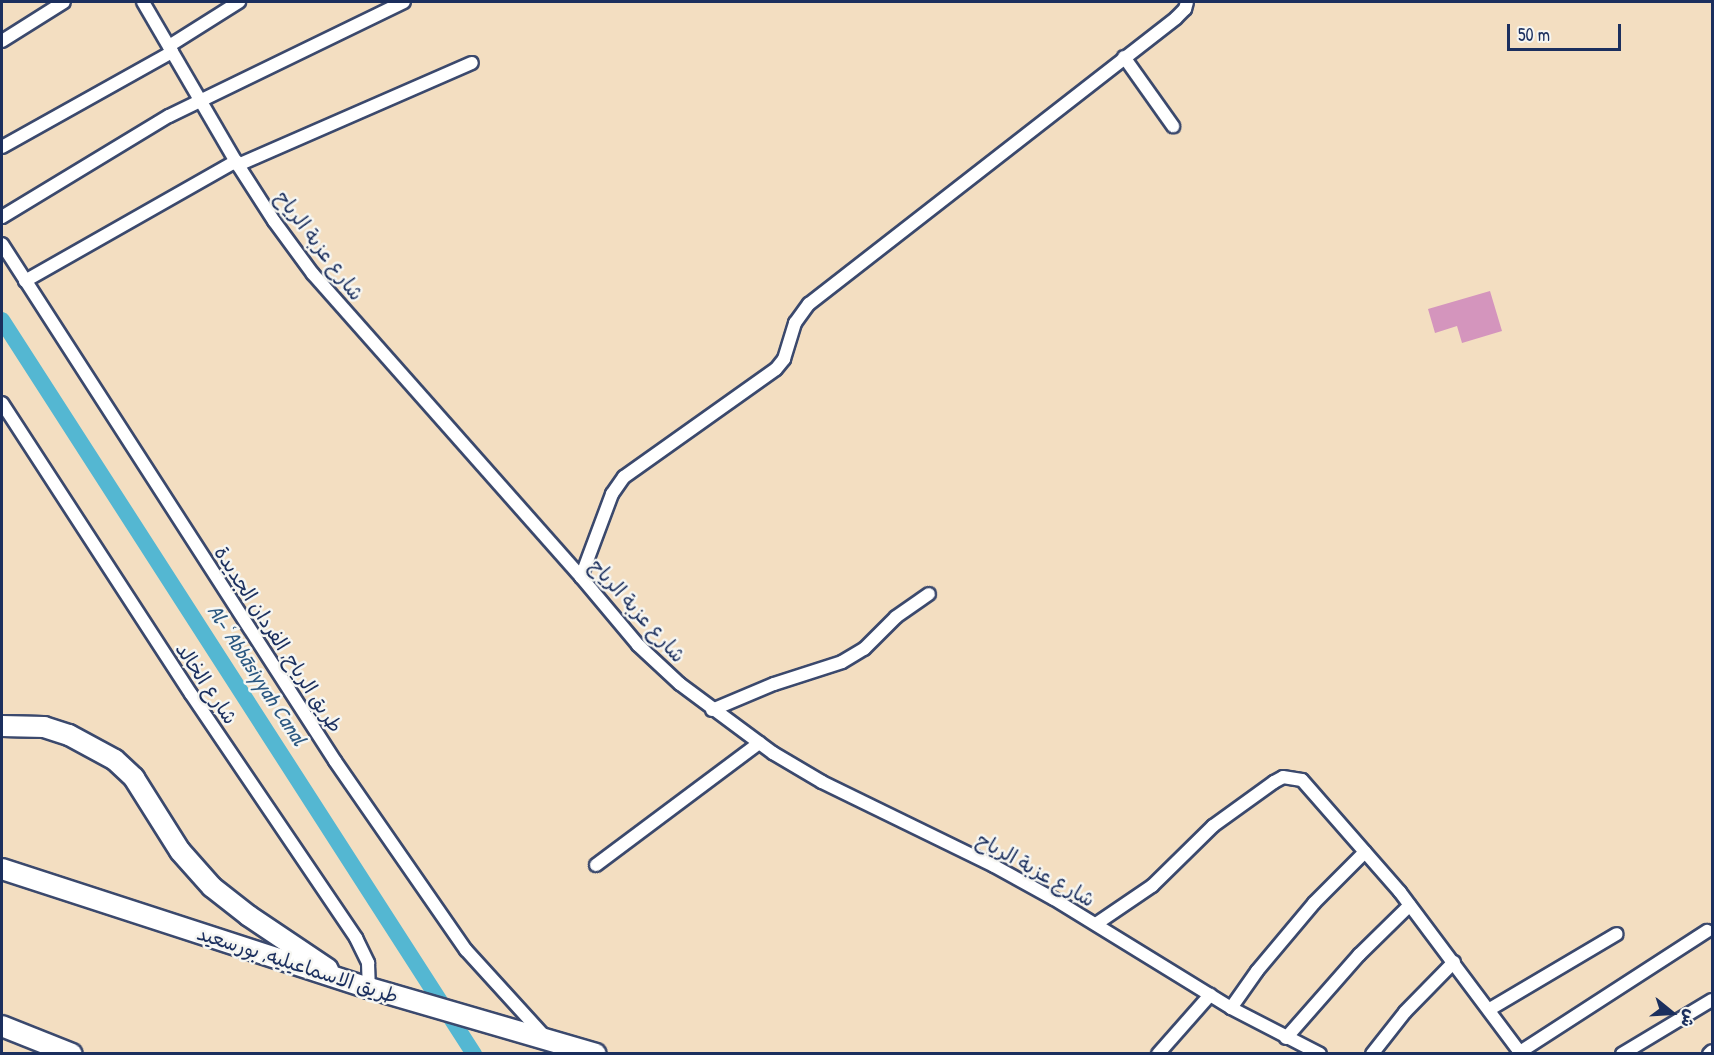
<!DOCTYPE html>
<html>
<head>
<meta charset="utf-8">
<style>
  body { margin:0 }
  #map { position:relative; width:1714px; height:1055px; overflow:hidden; background:#f3dec1; font-family:"Patrick Hand","Playpen Sans Arabic",sans-serif }
  div>[style] { position:absolute }
  .canal>* { height:16px; margin:-8px; padding:0 8px; transform-origin:8px; border-radius:8px; background:#54b7d2 }
  .building>* { inset:0; background:#d495bd }
  .roads { filter:drop-shadow(2px 0 #3b496d) drop-shadow(-2px 0 #3b496d) drop-shadow(0 2px #3b496d) drop-shadow(0 -2px #3b496d) }
  .minor>* { height:12px; margin:-6px; padding:0 6px; transform-origin:6px; border-radius:6px; background:#fff }
  .trunk>* { height:20px; margin:-10px; padding:0 10px; transform-origin:10px; border-radius:10px; background:#fff }
  span { translate:-50% -50%; white-space:nowrap; text-align:center; line-height:1.15; -webkit-text-stroke:5px #f6f6f2; paint-order:stroke }
  .street-label { font-size:20px; color:#1b2f5e }
  .water-label { font-size:21px; color:#2c5881; font-style:italic }
  .frame { position:absolute; inset:0; border:3px solid #1b2f5e; pointer-events:none }
  .north { position:absolute; left:1642px; top:983px; width:60px; height:60px; -webkit-text-stroke:4px #f6f6f2; paint-order:stroke; rotate:108deg; font-size:16px; font-weight:700; line-height:24px; text-align:center; color:#1b2f5e }
  .north::after { content:''; display:block; margin:auto; width:21px; height:27px; background:#1b2f5e; clip-path:polygon(50% 0,100% 100%,50% 72%,0 100%) }
  .scale { position:absolute; left:1507px; top:24px; width:114px; height:27px; box-sizing:border-box; border:3px solid #1b2f5e; border-top:0; padding-left:8px; font-size:18px; line-height:21px; white-space:nowrap; color:#1b2f5e; -webkit-text-stroke:4px #f6f6f2; paint-order:stroke }
</style>
</head>
<body>
<div id="map">
  <div class="canal">
    <div style="left:2px;top:320px;width:873px;rotate:57.26deg"></div>
  </div>
  <div class="building">
    <div style="clip-path:polygon(1490px 291px,1502px 331px,1462px 343px,1457px 326px,1435px 333px,1428px 309px)"></div>
  </div>
  <div class="roads">
    <div class="minor">
      <div style="left:143px;top:2px;width:189px;rotate:59.8deg"></div>
      <div style="left:238px;top:165px;width:67px;rotate:57.3deg"></div>
      <div style="left:274px;top:221px;width:66px;rotate:53.7deg"></div>
      <div style="left:313px;top:274px;width:405px;rotate:48.5deg"></div>
      <div style="left:581px;top:577px;width:89px;rotate:50deg"></div>
      <div style="left:638px;top:645px;width:57px;rotate:42.9deg"></div>
      <div style="left:680px;top:684px;width:116px;rotate:36.6deg"></div>
      <div style="left:773px;top:753px;width:57px;rotate:30.6deg"></div>
      <div style="left:822px;top:782px;width:191px;rotate:26deg"></div>
      <div style="left:994px;top:866px;width:68px;rotate:28.8deg"></div>
      <div style="left:1054px;top:899px;width:208px;rotate:31.6deg"></div>
      <div style="left:1231px;top:1008px;width:100px;rotate:27.3deg"></div>
      <div style="left:2px;top:41px;width:73px;rotate:-32.2deg"></div>
      <div style="left:169px;top:46px;width:83px;rotate:-32.2deg"></div>
      <div style="left:1124px;top:57px;width:85px;rotate:54.6deg"></div>
      <div style="left:2px;top:147px;width:195px;rotate:-29.2deg"></div>
      <div style="left:238px;top:165px;width:255px;rotate:-23.6deg"></div>
      <div style="left:2px;top:217px;width:195px;rotate:-31.2deg"></div>
      <div style="left:169px;top:116px;width:261px;rotate:-25.9deg"></div>
      <div style="left:2px;top:244px;width:615px;rotate:57.21deg"></div>
      <div style="left:335px;top:761px;width:230px;rotate:55.3deg"></div>
      <div style="left:466px;top:950px;width:119px;rotate:47.7deg"></div>
      <div style="left:25px;top:281px;width:243px;rotate:-29.6deg"></div>
      <div style="left:2px;top:403px;width:347px;rotate:57deg"></div>
      <div style="left:191px;top:694px;width:295px;rotate:55.9deg"></div>
      <div style="left:356px;top:938px;width:28px;rotate:64deg"></div>
      <div style="left:368px;top:963px;width:25px;rotate:88deg"></div>
      <div style="left:581px;top:577px;width:89px;rotate:-69.5deg"></div>
      <div style="left:612px;top:494px;width:21px;rotate:-55deg"></div>
      <div style="left:624px;top:477px;width:186px;rotate:-35.4deg"></div>
      <div style="left:776px;top:369px;width:13px;rotate:-51deg"></div>
      <div style="left:784px;top:359px;width:38px;rotate:-73deg"></div>
      <div style="left:795px;top:323px;width:24px;rotate:-54deg"></div>
      <div style="left:809px;top:304px;width:465px;rotate:-37.9deg"></div>
      <div style="left:1176px;top:18px;width:13px;rotate:-45deg"></div>
      <div style="left:1185px;top:9px;width:7px;rotate:-74deg"></div>
      <div style="left:712px;top:710px;width:67px;rotate:-22.8deg"></div>
      <div style="left:774px;top:684px;width:71px;rotate:-17.9deg"></div>
      <div style="left:842px;top:662px;width:26px;rotate:-31deg"></div>
      <div style="left:864px;top:649px;width:45px;rotate:-45deg"></div>
      <div style="left:896px;top:617px;width:40px;rotate:-34.9deg"></div>
      <div style="left:596px;top:865px;width:204px;rotate:-36.8deg"></div>
      <div style="left:1096px;top:924px;width:68px;rotate:-34.2deg"></div>
      <div style="left:1152px;top:886px;width:86px;rotate:-44.5deg"></div>
      <div style="left:1213px;top:826px;width:75px;rotate:-35.8deg"></div>
      <div style="left:1274px;top:782px;width:10px;rotate:-29deg"></div>
      <div style="left:1283px;top:777px;width:19px;rotate:9deg"></div>
      <div style="left:1302px;top:780px;width:149px;rotate:48.8deg"></div>
      <div style="left:1400px;top:892px;width:202px;rotate:53.2deg"></div>
      <div style="left:1231px;top:1008px;width:45px;rotate:-54.9deg"></div>
      <div style="left:1257px;top:971px;width:89px;rotate:-50deg"></div>
      <div style="left:1314px;top:903px;width:72px;rotate:-45deg"></div>
      <div style="left:1490px;top:1009px;width:147px;rotate:-30.6deg"></div>
      <div style="left:1286px;top:1038px;width:111px;rotate:-48.7deg"></div>
      <div style="left:1359px;top:955px;width:71px;rotate:-44.4deg"></div>
      <div style="left:1520px;top:1052px;width:223px;rotate:-32.9deg"></div>
      <div style="left:1158px;top:1054px;width:79px;rotate:-48.6deg"></div>
      <div style="left:1372px;top:1054px;width:53px;rotate:-51.8deg"></div>
      <div style="left:1405px;top:1012px;width:70px;rotate:-45.6deg"></div>
      <div style="left:1622px;top:1054px;width:105px;rotate:-31deg"></div>
      <div style="left:1709px;top:1054px;width:4px;rotate:-45deg"></div>
    </div>
    <div class="trunk">
      <div style="left:2px;top:726px;width:42px;rotate:1.4deg"></div>
      <div style="left:44px;top:727px;width:26px;rotate:18deg"></div>
      <div style="left:69px;top:735px;width:52px;rotate:28.5deg"></div>
      <div style="left:115px;top:760px;width:26px;rotate:43deg"></div>
      <div style="left:134px;top:778px;width:86px;rotate:57.8deg"></div>
      <div style="left:180px;top:851px;width:48px;rotate:48.4deg"></div>
      <div style="left:212px;top:887px;width:47px;rotate:38.1deg"></div>
      <div style="left:249px;top:916px;width:95px;rotate:33.9deg"></div>
      <div style="left:2px;top:869px;width:386px;rotate:18deg"></div>
      <div style="left:369px;top:988px;width:236px;rotate:16.2deg"></div>
      <div style="left:2px;top:1026px;width:75px;rotate:21.8deg"></div>
    </div>
  </div>
  <div class="street-label">
    <span style="left:320px;top:245px;rotate:53deg">شارع عزبة الرياح</span>
    <span style="left:638px;top:610px;rotate:48deg">شارع عزبة الرياح</span>
    <span style="left:279px;top:639px;rotate:57deg">طريق الرياح, الفردان الجديدة</span>
    <span style="left:207px;top:683px;rotate:56deg">شارع الخالد</span>
    <span style="left:1036px;top:869px;rotate:29deg">شارع عزبة الرياح</span>
    <span style="left:298px;top:964px;rotate:18deg">طريق الاسماعيليه, بورسعيد</span>
  </div>
  <div class="water-label">
    <span style="left:257px;top:675px;rotate:57deg">Al-ʿAbbāsiyyah Canal</span>
  </div>
  <div class="frame"></div>
  <div class="north">ش</div>
  <div class="scale">50 m</div>
</div>
</body>
</html>
